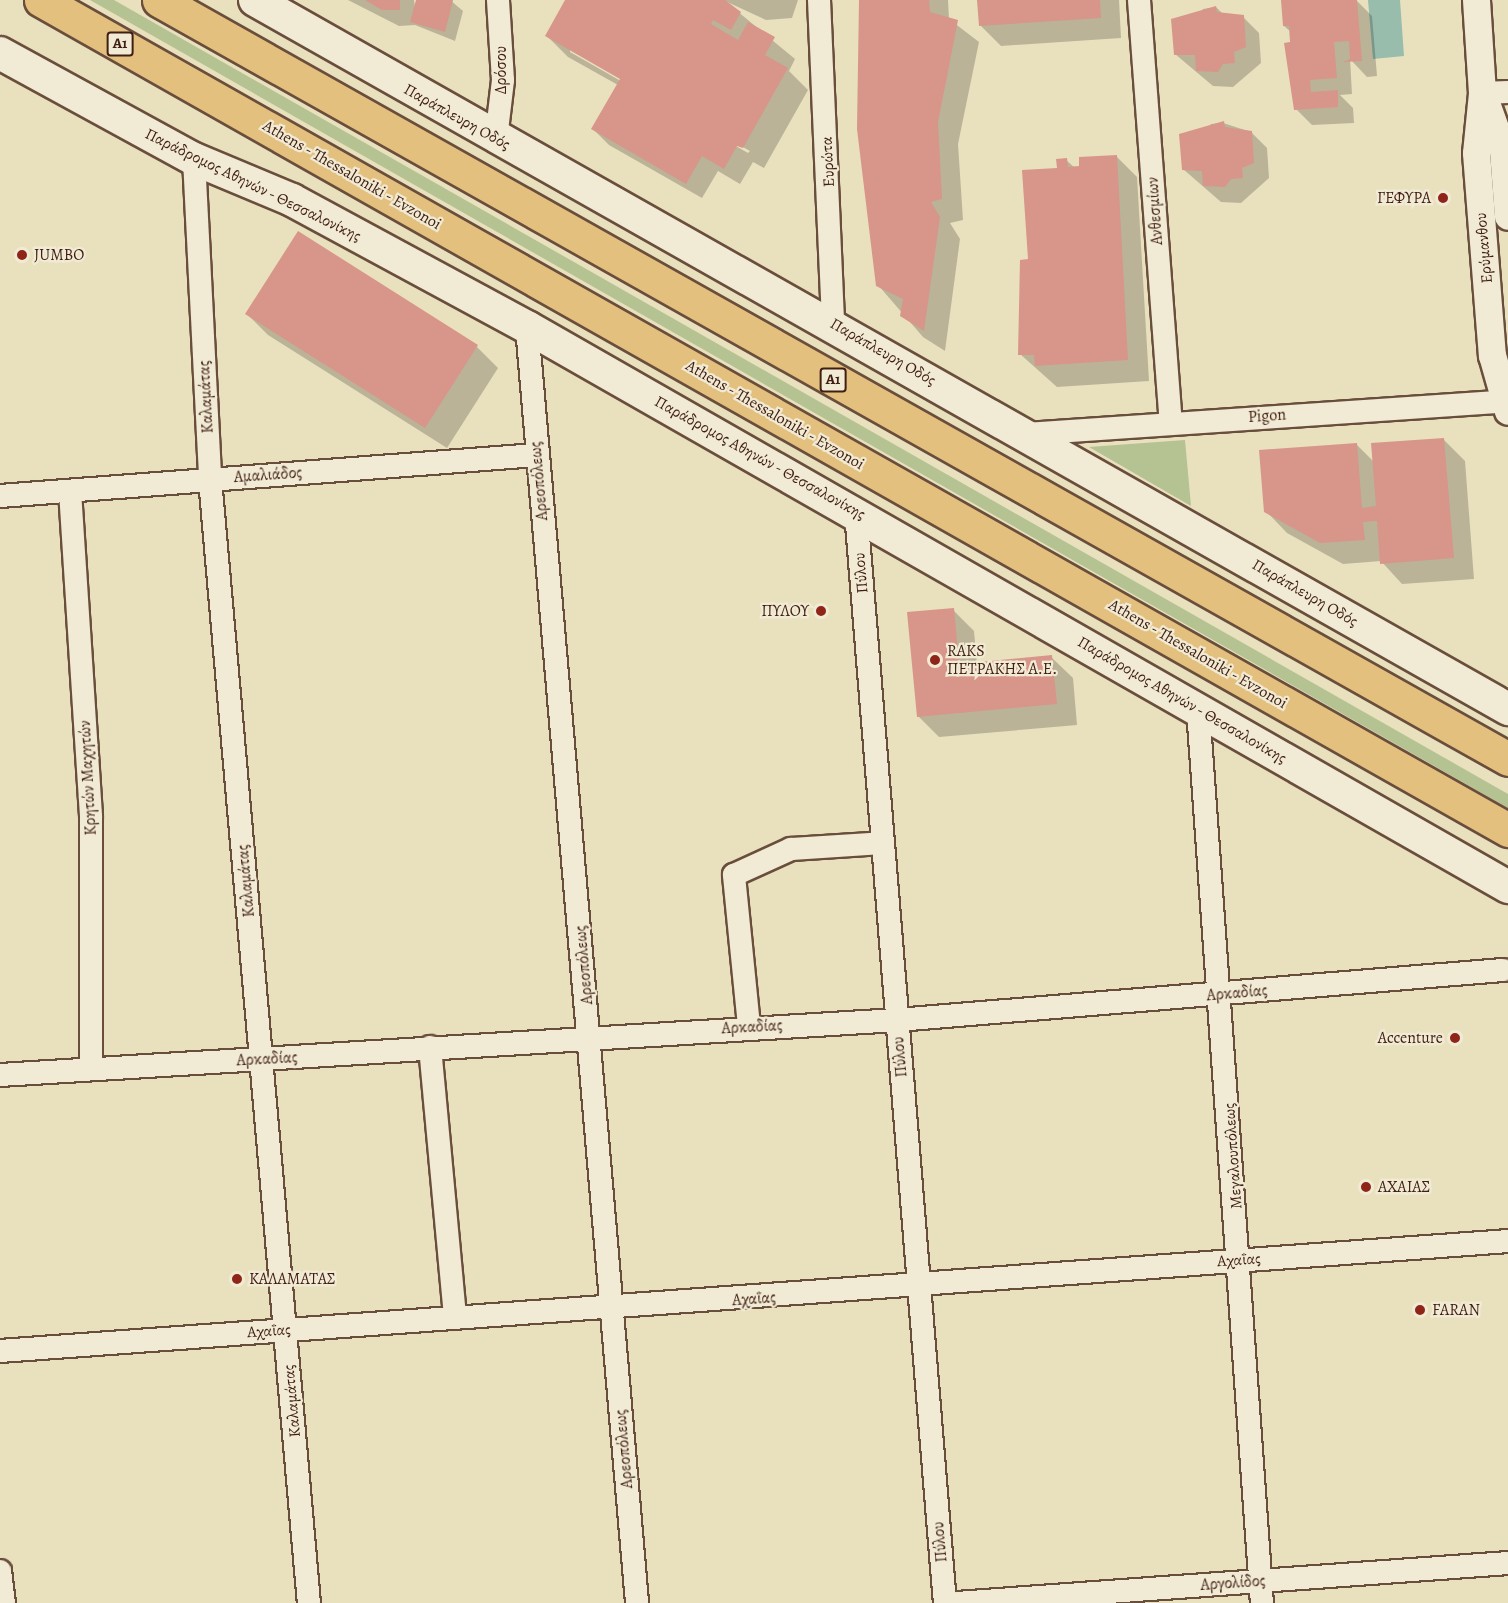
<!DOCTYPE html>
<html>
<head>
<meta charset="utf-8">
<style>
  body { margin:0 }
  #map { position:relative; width:1508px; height:1603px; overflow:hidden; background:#e9e0be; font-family:Alegreya,serif }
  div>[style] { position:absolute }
  .green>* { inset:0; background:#b5c292 }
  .water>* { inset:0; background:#98bdad }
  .shadow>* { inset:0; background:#0003 }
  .building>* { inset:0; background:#d89589 }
  .roads { filter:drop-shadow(2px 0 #6a4e3c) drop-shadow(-2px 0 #6a4e3c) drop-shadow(0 2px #6a4e3c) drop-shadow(0 -2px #6a4e3c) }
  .minor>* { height:22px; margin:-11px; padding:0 11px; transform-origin:11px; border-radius:11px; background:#f1ebd5 }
  .tertiary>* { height:27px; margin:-13.5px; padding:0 13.5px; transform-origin:13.5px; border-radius:13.5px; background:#f1ebd5 }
  .secondary>* { height:32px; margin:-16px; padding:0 16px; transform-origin:16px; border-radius:16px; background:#f1ebd5 }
  .motorway>* { height:33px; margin:-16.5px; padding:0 16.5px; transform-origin:16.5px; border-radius:16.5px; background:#e4c07f }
  .dots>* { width:16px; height:16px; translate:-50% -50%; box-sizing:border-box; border:3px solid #f1ebd5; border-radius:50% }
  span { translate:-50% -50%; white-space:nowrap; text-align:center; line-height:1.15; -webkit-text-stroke:4.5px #f1ebd5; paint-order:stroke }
  .shield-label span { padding:2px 4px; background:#f1ebd5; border:2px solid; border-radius:4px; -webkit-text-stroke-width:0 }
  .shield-label { font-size:15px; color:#401e11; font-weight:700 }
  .street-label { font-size:16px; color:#401e11 }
  .poi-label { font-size:16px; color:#401e11 }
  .right { translate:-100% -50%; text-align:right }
  .left { translate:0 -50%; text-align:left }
</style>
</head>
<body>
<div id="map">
  <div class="green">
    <div style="clip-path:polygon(90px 0,114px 0,1508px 794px,1508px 808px)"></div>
    <div style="clip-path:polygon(1185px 440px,1191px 506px,1089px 447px)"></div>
  </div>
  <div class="water">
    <div style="clip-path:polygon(1368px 0,1400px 0,1404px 56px,1373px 59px)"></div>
  </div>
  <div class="shadow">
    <div style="clip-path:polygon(348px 0,414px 0,415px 7px,417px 0,450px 0,463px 11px,455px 41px,415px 25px,399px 26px)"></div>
    <div style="clip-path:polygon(evenodd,567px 0,798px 0,792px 18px,766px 20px,725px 1px,795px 59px,789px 71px,808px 90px,764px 168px,753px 162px,740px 184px,718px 171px,702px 198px,609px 145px,593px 129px,618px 85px,568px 57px,547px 36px,567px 0,570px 48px,627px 81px,626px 84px,570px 52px,570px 48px,567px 0,642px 90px,750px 151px,748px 153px,641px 92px,642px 90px)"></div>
    <div style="clip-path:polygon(861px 0,948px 0,949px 19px,979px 42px,958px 144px,963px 220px,950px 223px,960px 239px,945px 351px,923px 337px,878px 285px)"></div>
    <div style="clip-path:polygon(978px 0,1119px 0,1121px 38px,1001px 46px,980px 25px)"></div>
    <div style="clip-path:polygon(1283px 0,1356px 0,1372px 16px,1377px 76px,1367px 77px,1350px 59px,1352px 94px,1340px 95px,1353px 108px,1354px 123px,1312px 125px,1296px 109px,1286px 44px,1292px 43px,1291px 32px,1284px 26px)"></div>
    <div style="clip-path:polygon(1216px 7px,1223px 14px,1243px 17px,1259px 33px,1261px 63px,1233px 87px,1213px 86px,1175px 54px,1203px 9px)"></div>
    <div style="clip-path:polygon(1223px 123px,1251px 132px,1267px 148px,1269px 178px,1241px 203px,1221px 202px,1183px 169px,1211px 124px)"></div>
    <div style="clip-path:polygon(1116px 156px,1137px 177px,1149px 381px,1057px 387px,1020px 354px,1029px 261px,1058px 169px,1066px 160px,1075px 168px)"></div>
    <div style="clip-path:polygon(247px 314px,477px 347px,498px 368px,447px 448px,268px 335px)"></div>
    <div style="clip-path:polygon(1444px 440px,1465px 461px,1474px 579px,1402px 584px,1381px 561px,1343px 564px,1287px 533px,1266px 511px,1356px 444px,1374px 462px)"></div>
    <div style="clip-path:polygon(953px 610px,974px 631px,977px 664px,1051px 657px,1073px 678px,1077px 725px,939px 737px,918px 716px)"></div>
  </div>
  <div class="building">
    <div style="clip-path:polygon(365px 0,400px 0,400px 10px,382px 10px)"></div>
    <div style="clip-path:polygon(416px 0,453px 0,445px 32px,410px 22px)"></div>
    <div style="clip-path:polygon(565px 0,725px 0,741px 12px,731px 30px,713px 20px,711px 24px,738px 40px,748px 22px,775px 37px,765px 55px,788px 68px,743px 148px,737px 146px,724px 169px,702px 156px,686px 184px,591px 129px,620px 79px,545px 36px)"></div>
    <div style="clip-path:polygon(859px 0,929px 0,930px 12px,958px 20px,938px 122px,942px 199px,931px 202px,940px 217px,924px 331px,900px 316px,903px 299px,876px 286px,857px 129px)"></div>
    <div style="clip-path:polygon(977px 0,1100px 0,1101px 18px,979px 26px)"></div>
    <div style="clip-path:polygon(1281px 0,1357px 0,1362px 61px,1343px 62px,1350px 59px,1349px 41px,1334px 42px,1337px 78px,1310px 80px,1311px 92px,1338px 90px,1338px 107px,1294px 110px,1284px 43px,1290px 42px,1289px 26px,1283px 26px)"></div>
    <div style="clip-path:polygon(1216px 6px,1217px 12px,1244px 15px,1246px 47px,1234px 52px,1235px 63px,1223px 64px,1218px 72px,1196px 71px,1195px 55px,1174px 55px,1171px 19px)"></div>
    <div style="clip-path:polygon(1224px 121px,1225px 127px,1252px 131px,1254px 163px,1242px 168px,1243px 178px,1231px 179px,1225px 187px,1203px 186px,1202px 171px,1182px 170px,1179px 134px)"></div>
    <div style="clip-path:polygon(1117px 155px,1128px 360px,1035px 366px,1034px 355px,1018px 355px,1020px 260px,1028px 259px,1022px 170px,1057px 168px,1056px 159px,1067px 158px,1068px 167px,1079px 166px,1079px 157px)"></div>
    <div style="clip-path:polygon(298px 231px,478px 345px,425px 428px,245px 314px)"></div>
    <div style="clip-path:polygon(1444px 438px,1454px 558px,1380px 564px,1377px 521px,1363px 522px,1365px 540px,1320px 543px,1264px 512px,1259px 450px,1357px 443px,1362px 508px,1376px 506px,1371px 443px)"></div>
    <div style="clip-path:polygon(954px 608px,959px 664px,1052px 655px,1057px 704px,917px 717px,907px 612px)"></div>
  </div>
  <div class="roads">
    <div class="minor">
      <div style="left:819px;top:0;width:324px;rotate:87.5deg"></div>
      <div style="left:1139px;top:0;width:423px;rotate:85.7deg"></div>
      <div style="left:1482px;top:93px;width:26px;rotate:-2deg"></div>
      <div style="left:496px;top:139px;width:59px;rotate:-83.2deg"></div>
      <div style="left:503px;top:80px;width:80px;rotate:-93.6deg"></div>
      <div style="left:194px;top:159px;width:320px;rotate:87.1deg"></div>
      <div style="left:210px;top:479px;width:1128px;rotate:84.97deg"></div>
      <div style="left:527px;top:327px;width:1281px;rotate:85.07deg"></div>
      <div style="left:1026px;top:434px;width:483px;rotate:-3.9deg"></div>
      <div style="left:70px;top:491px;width:327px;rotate:86.3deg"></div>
      <div style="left:91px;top:817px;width:249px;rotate:90deg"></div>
      <div style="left:0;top:496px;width:538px;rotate:-4.37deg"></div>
      <div style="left:856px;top:512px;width:1095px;rotate:85.34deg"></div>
      <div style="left:1198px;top:709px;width:896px;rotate:85.91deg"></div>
      <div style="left:749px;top:1026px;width:152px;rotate:-95.7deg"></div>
      <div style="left:734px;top:875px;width:63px;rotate:-24.5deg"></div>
      <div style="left:791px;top:849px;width:92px;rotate:-3.7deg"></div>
      <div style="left:430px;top:1047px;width:272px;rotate:84.7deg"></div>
      <div style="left:0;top:1075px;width:899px;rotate:-3.51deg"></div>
      <div style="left:897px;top:1020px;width:608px;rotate:-4.72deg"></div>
      <div style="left:0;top:1351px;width:1512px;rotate:-4.17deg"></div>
      <div style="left:0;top:1571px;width:32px;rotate:83deg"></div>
      <div style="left:957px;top:1603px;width:552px;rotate:-4.15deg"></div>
    </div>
    <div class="tertiary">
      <div style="left:1476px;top:0;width:93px;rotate:86.3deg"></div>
      <div style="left:1482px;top:93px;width:60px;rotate:95.7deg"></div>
      <div style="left:1476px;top:153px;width:203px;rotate:85.5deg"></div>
      <div style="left:1492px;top:355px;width:58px;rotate:74.1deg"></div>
      <div style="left:1485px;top:100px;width:53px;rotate:70.2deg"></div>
      <div style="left:1503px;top:150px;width:66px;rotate:85.7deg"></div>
    </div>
    <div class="secondary">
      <div style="left:255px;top:0;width:1440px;rotate:29.5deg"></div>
      <div style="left:0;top:53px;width:221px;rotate:28.7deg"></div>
      <div style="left:194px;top:159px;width:106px;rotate:22.7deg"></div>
      <div style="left:292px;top:200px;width:267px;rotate:28.4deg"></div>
      <div style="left:527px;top:327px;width:1130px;rotate:29.72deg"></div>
    </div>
    <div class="motorway">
      <div style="left:41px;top:0;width:1686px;rotate:29.5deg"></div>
      <div style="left:159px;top:0;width:1548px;rotate:29.36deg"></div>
    </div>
  </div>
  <div class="dots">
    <div style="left:1443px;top:198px;background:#8f2418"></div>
    <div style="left:22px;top:255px;background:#8f2418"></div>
    <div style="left:821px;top:611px;background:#8f2418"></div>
    <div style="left:935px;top:660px;background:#8f2418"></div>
    <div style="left:1455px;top:1038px;background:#8f2418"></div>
    <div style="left:1366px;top:1187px;background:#8f2418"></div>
    <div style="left:237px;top:1279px;background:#8f2418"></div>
    <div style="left:1420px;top:1310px;background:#8f2418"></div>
  </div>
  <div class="shield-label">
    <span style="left:120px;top:44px">Α1</span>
    <span style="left:833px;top:380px">Α1</span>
  </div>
  <div class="street-label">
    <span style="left:501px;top:70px;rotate:-90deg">Δρόσου</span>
    <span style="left:457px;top:117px;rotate:29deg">Παράπλευρη Οδός</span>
    <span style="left:828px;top:162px;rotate:-93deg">Ευρώτα</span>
    <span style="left:352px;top:175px;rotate:30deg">Athens - Thessaloniki - Evzonoi</span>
    <span style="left:253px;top:185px;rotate:26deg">Παράδρομος Αθηνών - Θεσσαλονίκης</span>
    <span style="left:1155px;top:211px;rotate:-94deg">Ανθεσμίων</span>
    <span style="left:1484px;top:248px;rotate:-95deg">Ερύμανθου</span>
    <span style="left:883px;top:352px;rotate:30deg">Παράπλευρη Οδός</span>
    <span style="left:206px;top:397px;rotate:-93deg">Καλαμάτας</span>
    <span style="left:775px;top:415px;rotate:30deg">Athens - Thessaloniki - Evzonoi</span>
    <span style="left:1267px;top:416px;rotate:-4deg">Pigon</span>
    <span style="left:760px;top:458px;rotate:29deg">Παράδρομος Αθηνών - Θεσσαλονίκης</span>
    <span style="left:268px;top:475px;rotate:-4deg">Αμαλιάδος</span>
    <span style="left:539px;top:481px;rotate:-95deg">Αρεοπόλεως</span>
    <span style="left:861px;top:573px;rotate:-95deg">Πύλου</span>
    <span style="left:1305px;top:593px;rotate:30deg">Παράπλευρη Οδός</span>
    <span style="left:1198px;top:654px;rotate:30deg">Athens - Thessaloniki - Evzonoi</span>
    <span style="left:1182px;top:700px;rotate:30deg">Παράδρομος Αθηνών - Θεσσαλονίκης</span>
    <span style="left:88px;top:778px;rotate:-93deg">Κρητών Μαχητών</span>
    <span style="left:246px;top:881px;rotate:-95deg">Καλαμάτας</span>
    <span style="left:584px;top:965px;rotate:-95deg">Αρεοπόλεως</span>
    <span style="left:1237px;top:993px;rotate:-5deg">Αρκαδίας</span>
    <span style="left:752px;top:1027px;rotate:-3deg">Αρκαδίας</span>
    <span style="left:900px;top:1057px;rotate:-95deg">Πύλου</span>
    <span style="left:267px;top:1059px;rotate:-3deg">Αρκαδίας</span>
    <span style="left:1233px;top:1156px;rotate:-94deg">Μεγαλουπόλεως</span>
    <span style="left:1239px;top:1260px;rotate:-4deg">Αχαΐας</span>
    <span style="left:754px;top:1299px;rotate:-4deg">Αχαΐας</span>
    <span style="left:269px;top:1331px;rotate:-4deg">Αχαΐας</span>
    <span style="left:292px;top:1401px;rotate:-95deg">Καλαμάτας</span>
    <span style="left:624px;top:1449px;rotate:-95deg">Αρεοπόλεως</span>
    <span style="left:940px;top:1542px;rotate:-95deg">Πύλου</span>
    <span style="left:1233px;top:1583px;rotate:-4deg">Αργολίδος</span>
  </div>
  <div class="poi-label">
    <span class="right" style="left:1431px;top:198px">ΓΕΦΥΡΑ</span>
    <span class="left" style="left:34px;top:255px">JUMBO</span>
    <span class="right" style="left:809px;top:611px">ΠΥΛΟΥ</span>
    <span class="left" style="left:947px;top:660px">RAKS<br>ΠΕΤΡΑΚΗΣ Α.Ε.</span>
    <span class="right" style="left:1443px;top:1038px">Accenture</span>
    <span class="left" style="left:1378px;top:1187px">AXAΙΑΣ</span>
    <span class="left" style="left:249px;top:1279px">ΚΑΛΑΜΑΤΑΣ</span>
    <span class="left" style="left:1432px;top:1310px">FARAN</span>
  </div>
</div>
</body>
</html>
